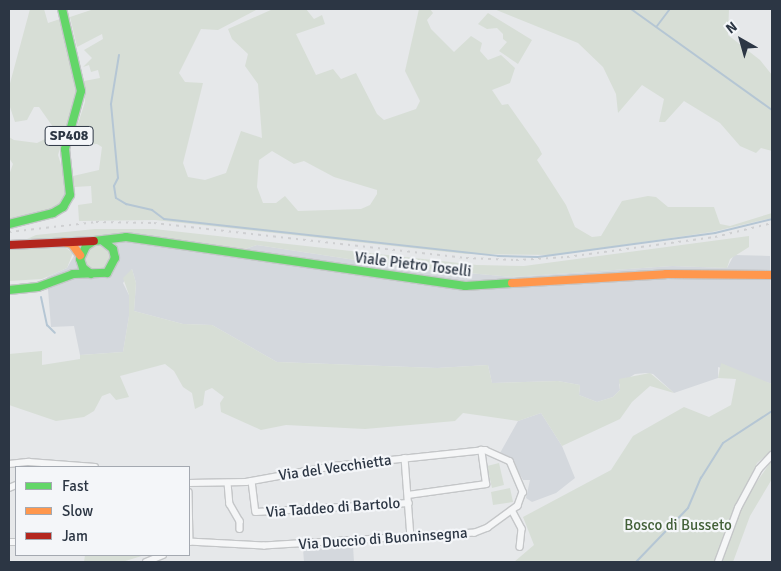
<!DOCTYPE html>
<html>
<head>
<meta charset="utf-8">
<style>
  body { margin:0 }
  #map { position:relative; width:781px; height:571px; overflow:hidden; background:#e6e8ea; font-family:Signika,sans-serif }
  div>[style] { position:absolute }
  .built>* { inset:0; background:#d4d8dd }
  .green>* { inset:0; background:#d7ded6 }
  .round { border-radius:50% }
  .stream>* { height:2px; margin:-1px; padding:0 1px; transform-origin:1px; border-radius:1px; background:#b5c6d4 }
  .roads { filter:drop-shadow(1px 0 #c4c6c8) drop-shadow(-1px 0 #c4c6c8) drop-shadow(0 1px #c4c6c8) drop-shadow(0 -1px #c4c6c8) }
  .street>* { height:5.5px; margin:-2.75px; padding:0 2.75px; transform-origin:2.75px; border-radius:2.75px; background:#f5f6f7 }
  .fast>* { height:8px; margin:-4px; padding:0 4px; transform-origin:4px; border-radius:4px; background:#63d668 }
  .slow>* { height:8px; margin:-4px; padding:0 4px; transform-origin:4px; border-radius:4px; background:#ff974d }
  .jam>* { height:8px; margin:-4px; padding:0 4px; transform-origin:4px; border-radius:4px; background:#b3261e }
  .rail>* { height:2px; margin-top:-1px; transform-origin:0; background:repeating-linear-gradient(90deg,#cfd0d2 0 2.5px,transparent 0 7.5px) }
  span { translate:-50% -50%; white-space:nowrap; text-align:center; line-height:1.15; -webkit-text-stroke:4.5px #f4f6f9; paint-order:stroke }
  .shield-label span { padding:1px 4px; background:#f4f6f9; border:1px solid; border-radius:4px; -webkit-text-stroke-width:0 }
  .shield-label { font-size:14px; color:#2c3644; font-weight:700 }
  .street-label { font-size:15px; color:#2c3644 }
  .park-label { font-size:15px; color:#436039 }
  .frame { position:absolute; inset:0; border:10px solid #2c3644; pointer-events:none }
  .legend { position:absolute; left:15px; top:466px; width:175px; height:90px; box-sizing:border-box; background:#f4f6f9; border:1px solid #a4a9b1; margin:0; padding:6px 9px; list-style:none; font-size:15px; color:#2c3644 }
  .legend li { display:flex; align-items:center; gap:10px; height:25px }
  .legend b { width:25px; border:1px solid #a4a9b1 }
  .north { position:absolute; left:716px; top:15px; width:50px; height:50px; -webkit-text-stroke:4px #f4f6f9; paint-order:stroke; rotate:322deg; font-size:14px; font-weight:700; line-height:20px; text-align:center; color:#2c3644 }
  .north::after { content:''; display:block; margin:auto; width:18px; height:22px; background:#2c3644; clip-path:polygon(50% 0,100% 100%,50% 72%,0 100%) }
</style>
</head>
<body>
<div id="map">
  <div class="built">
    <div style="clip-path:polygon(133px 235px,245px 249px,257px 245px,401px 267px,512px 277px,672px 266px,727px 268px,734px 255px,770px 256px,772px 384px,718px 367px,718px 378px,674px 393px,653px 374px,646px 373px,635px 374px,619px 384px,620px 390px,613px 397px,597px 402px,579px 395px,580px 385px,558px 381px,492px 383px,488px 365px,437px 368px,277px 362px,212px 325px,183px 324px,134px 311px,136px 283px,132px 269px,123px 283px,129px 295px,129px 316px,123px 352px,80px 355px,74px 326px,51px 327px,47px 277px,67px 268px,82px 242px,92px 236px)"></div>
    <div style="clip-path:polygon(541px 413px,562px 446px,575px 478px,556px 493px,532px 502px,526px 498px,530px 480px,523px 480px,511px 458px,500px 453px,518px 421px)"></div>
    <div style="clip-path:polygon(353px 546px,354px 562px,304px 562px,303px 549px)"></div>
  </div>
  <div class="green">
    <div style="clip-path:polygon(30px 9px,44px 9px,48px 23px,60px 19px,77px 91px,58px 155px,66px 181px,64px 199px,52px 210px,9px 220px,9px 175px,13px 164px,9px 158px,9px 137px,14px 140px,37px 143px,49px 137px,53px 127px,39px 107px,34px 107px,27px 120px,15px 122px,9px 104px,9px 87px)"></div>
    <div style="clip-path:polygon(evenodd,94px 9px,258px 9px,218px 30px,201px 29px,179px 73px,185px 82px,203px 83px,183px 163px,188px 177px,205px 180px,226px 173px,241px 131px,262px 138px,258px 84px,245px 66px,248px 54px,232px 39px,228px 29px,273px 9px,306px 9px,314px 19px,322px 15px,325px 24px,296px 34px,316px 75px,333px 69px,341px 79px,356px 73px,377px 114px,384px 120px,416px 109px,420px 101px,405px 71px,419px 9px,430px 9px,433px 13px,427px 20px,431px 29px,454px 52px,471px 36px,482px 43px,480px 51px,488px 60px,501px 55px,515px 68px,510px 83px,492px 90px,502px 105px,508px 104px,539px 148px,542px 154px,537px 160px,566px 205px,575px 227px,592px 237px,601px 236px,622px 201px,648px 196px,656px 197px,668px 207px,714px 207px,720px 224px,730px 226px,772px 213px,772px 218px,712px 232px,554px 255px,466px 254px,155px 220px,79px 221px,78px 205px,92px 203px,91px 186px,74px 187px,73px 176px,99px 170px,102px 147px,97px 144px,71px 145px,85px 102px,84px 81px,100px 78px,98px 70px,91px 72px,89px 65px,83px 67px,92px 58px,84px 50px,103px 39px,102px 34px,77px 47px,70px 17px,94px 9px,272px 151px,294px 164px,304px 161px,334px 177px,377px 190px,377px 194px,370px 205px,361px 209px,298px 211px,285px 196px,276px 203px,263px 203px,257px 187px,259px 160px,272px 151px)"></div>
    <div style="clip-path:polygon(494px 9px,729px 9px,728px 35px,760px 60px,772px 75px,772px 151px,761px 148px,756px 153px,740px 146px,720px 123px,684px 101px,665px 122px,659px 122px,664px 99px,642px 85px,618px 113px,616px 94px,603px 67px,578px 43px)"></div>
    <div style="clip-path:polygon(488px 13px,532px 40px,518px 64px,499px 51px,507px 42px,503px 39px,503px 34px,497px 28px,487px 29px,478px 24px)"></div>
    <div style="clip-path:polygon(95px 229px,154px 229px,477px 265px,524px 266px,749px 236px,749px 247px,730px 259px,727px 268px,672px 266px,512px 277px,401px 267px,257px 245px,245px 249px,133px 235px,27px 239px,36px 235px)"></div>
    <div class="round" style="left:84px;top:244px;width:28px;height:28px"></div>
    <div style="clip-path:polygon(63px 246px,73px 253px,67px 268px,42px 279px,9px 281px,10px 250px)"></div>
    <div style="clip-path:polygon(132px 269px,136px 283px,134px 311px,183px 324px,212px 325px,277px 362px,437px 368px,488px 365px,492px 383px,558px 381px,580px 385px,579px 395px,597px 402px,613px 397px,620px 390px,619px 379px,650px 373px,674px 393px,650px 386px,632px 402px,620px 419px,562px 446px,541px 413px,518px 421px,463px 413px,455px 421px,365px 429px,286px 425px,261px 430px,221px 412px,220px 403px,224px 397px,212px 388px,205px 391px,203px 405px,195px 409px,192px 393px,183px 387px,174px 371px,165px 364px,120px 376px,129px 397px,116px 400px,110px 393px,102px 396px,94px 411px,84px 417px,56px 421px,9px 405px,9px 354px,42px 351px,42px 365px,80px 359px,80px 355px,123px 352px,129px 316px,129px 295px,123px 278px)"></div>
    <div style="clip-path:polygon(721px 363px,772px 384px,772px 450px,757px 463px,747px 485px,754px 486px,772px 460px,772px 479px,750px 516px,733px 562px,514px 562px,534px 545px,523px 517px,611px 470px,633px 436px,684px 407px,709px 417px,731px 405px,736px 379px,718px 378px)"></div>
    <div style="clip-path:polygon(499px 463px,504px 485px,492px 488px,487px 466px)"></div>
    <div style="clip-path:polygon(510px 488px,513px 502px,493px 505px,491px 492px)"></div>
    <div style="clip-path:polygon(85px 555px,145px 555px,122px 562px,84px 562px)"></div>
  </div>
  <div class="stream">
    <div style="left:631px;top:9px;width:173px;rotate:35.6deg"></div>
    <div style="left:657px;top:26px;width:21px;rotate:-53deg"></div>
    <div style="left:119px;top:55px;width:50px;rotate:99.3deg"></div>
    <div style="left:111px;top:104px;width:74px;rotate:84.6deg"></div>
    <div style="left:118px;top:178px;width:9px;rotate:117deg"></div>
    <div style="left:114px;top:186px;width:12px;rotate:81deg"></div>
    <div style="left:116px;top:198px;width:12px;rotate:31deg"></div>
    <div style="left:126px;top:204px;width:27px;rotate:13deg"></div>
    <div style="left:152px;top:210px;width:15px;rotate:37deg"></div>
    <div style="left:164px;top:219px;width:336px;rotate:6.3deg"></div>
    <div style="left:498px;top:256px;width:40px;rotate:1.4deg"></div>
    <div style="left:538px;top:257px;width:179px;rotate:-7.7deg"></div>
    <div style="left:715px;top:233px;width:59px;rotate:-13.8deg"></div>
    <div style="left:41px;top:297px;width:29px;rotate:78deg"></div>
    <div style="left:47px;top:325px;width:11px;rotate:45deg"></div>
    <div style="left:636px;top:562px;width:75px;rotate:-46.1deg"></div>
    <div style="left:688px;top:508px;width:33px;rotate:-67deg"></div>
    <div style="left:701px;top:478px;width:41px;rotate:-57.8deg"></div>
    <div style="left:723px;top:443px;width:59px;rotate:-33.1deg"></div>
  </div>
  <div class="roads">
    <div class="street">
      <div style="left:405px;top:458px;width:79px;rotate:85.7deg"></div>
      <div style="left:9px;top:464px;width:20px;rotate:-6deg"></div>
      <div style="left:29px;top:462px;width:66px;rotate:4.3deg"></div>
      <div style="left:252px;top:481px;width:31px;rotate:83deg"></div>
      <div style="left:256px;top:512px;width:153px;rotate:-3.4deg"></div>
      <div style="left:189px;top:483px;width:57px;rotate:-1deg"></div>
      <div style="left:246px;top:482px;width:89px;rotate:-10.3deg"></div>
      <div style="left:334px;top:466px;width:152px;rotate:-6deg"></div>
      <div style="left:485px;top:450px;width:27px;rotate:24deg"></div>
      <div style="left:510px;top:461px;width:34px;rotate:67deg"></div>
      <div style="left:523px;top:492px;width:15px;rotate:110deg"></div>
      <div style="left:518px;top:506px;width:37px;rotate:144deg"></div>
      <div style="left:488px;top:528px;width:14px;rotate:159deg"></div>
      <div style="left:475px;top:533px;width:211px;rotate:176.5deg"></div>
      <div style="left:264px;top:546px;width:75px;rotate:-176.9deg"></div>
      <div style="left:228px;top:483px;width:21px;rotate:85deg"></div>
      <div style="left:230px;top:504px;width:20px;rotate:60deg"></div>
      <div style="left:240px;top:521px;width:8px;rotate:90deg"></div>
      <div style="left:9px;top:488px;width:8px;rotate:-23deg"></div>
      <div style="left:189px;top:492px;width:50px;rotate:88.9deg"></div>
      <div style="left:408px;top:495px;width:79px;rotate:-8deg"></div>
      <div style="left:486px;top:484px;width:34px;rotate:-98deg"></div>
      <div style="left:512px;top:510px;width:21px;rotate:62deg"></div>
      <div style="left:522px;top:529px;width:18px;rotate:96deg"></div>
      <div style="left:9px;top:542px;width:7px"></div>
      <div style="left:146px;top:562px;width:18px;rotate:-22deg"></div>
      <div style="left:718px;top:562px;width:58px;rotate:-69.7deg"></div>
      <div style="left:738px;top:508px;width:44px;rotate:-61.7deg"></div>
      <div style="left:759px;top:469px;width:19px;rotate:-47deg"></div>
    </div>
    <div class="fast">
      <div style="left:9px;top:224px;width:45px;rotate:-14deg"></div>
      <div style="left:53px;top:213px;width:12px;rotate:-31deg"></div>
      <div style="left:63px;top:207px;width:14px;rotate:-60deg"></div>
      <div style="left:70px;top:195px;width:46px;rotate:-96.2deg"></div>
      <div style="left:65px;top:149px;width:60px;rotate:-74.6deg"></div>
      <div style="left:81px;top:91px;width:84px;rotate:-103deg"></div>
      <div style="left:91px;top:274px;width:10px;rotate:-143deg"></div>
      <div style="left:83px;top:268px;width:9px;rotate:-108deg"></div>
      <div style="left:80px;top:259px;width:14px;rotate:-65deg"></div>
      <div style="left:86px;top:246px;width:9px;rotate:-32deg"></div>
      <div style="left:94px;top:241px;width:32px;rotate:-7deg"></div>
      <div style="left:126px;top:237px;width:343px;rotate:8.2deg"></div>
      <div style="left:465px;top:286px;width:47px;rotate:-3.7deg"></div>
      <div style="left:9px;top:290px;width:29px;rotate:-6deg"></div>
      <div style="left:38px;top:287px;width:37px;rotate:-20deg"></div>
      <div style="left:73px;top:274px;width:34px;rotate:-2deg"></div>
      <div style="left:107px;top:273px;width:17px;rotate:-62deg"></div>
      <div style="left:115px;top:258px;width:9px;rotate:-103deg"></div>
      <div style="left:113px;top:249px;width:13px;rotate:-141deg"></div>
    </div>
    <div class="slow">
      <div style="left:64px;top:242px;width:8px;rotate:14deg"></div>
      <div style="left:72px;top:244px;width:14px;rotate:54deg"></div>
      <div style="left:512px;top:283px;width:154px;rotate:-3.3deg"></div>
      <div style="left:666px;top:274px;width:106px;rotate:0.5deg"></div>
    </div>
    <div class="jam">
      <div style="left:9px;top:245px;width:85px;rotate:-2.7deg"></div>
    </div>
  </div>
  <div class="rail">
    <div style="left:9px;top:232px;width:88px;rotate:-6.6deg"></div>
    <div style="left:96px;top:222px;width:58px;rotate:1deg"></div>
    <div style="left:154px;top:223px;width:314px;rotate:6.4deg"></div>
    <div style="left:466px;top:258px;width:50px;rotate:2.3deg"></div>
    <div style="left:516px;top:260px;width:51px;rotate:-3.4deg"></div>
    <div style="left:567px;top:257px;width:149px;rotate:-7.7deg"></div>
    <div style="left:715px;top:237px;width:59px;rotate:-13.8deg"></div>
  </div>
  <div class="shield-label">
    <span style="left:69px;top:136px">SP408</span>
  </div>
  <div class="street-label">
    <span style="left:413px;top:265px;rotate:7deg">Viale Pietro Toselli</span>
    <span style="left:335px;top:468px;rotate:-8deg">Via del Vecchietta</span>
    <span style="left:333px;top:508px;rotate:-4deg">Via Taddeo di Bartolo</span>
    <span style="left:383px;top:539px;rotate:-4deg">Via Duccio di Buoninsegna</span>
  </div>
  <div class="park-label">
    <span style="left:678px;top:526px">Bosco di Busseto</span>
  </div>
  <div class="frame"></div>
  <ul class="legend">
  <li><b style="height:6px;background:#63d668"></b>Fast</li>
  <li><b style="height:6px;background:#ff974d"></b>Slow</li>
  <li><b style="height:6px;background:#b3261e"></b>Jam</li>
  </ul>
  <div class="north">N</div>
</div>
</body>
</html>
